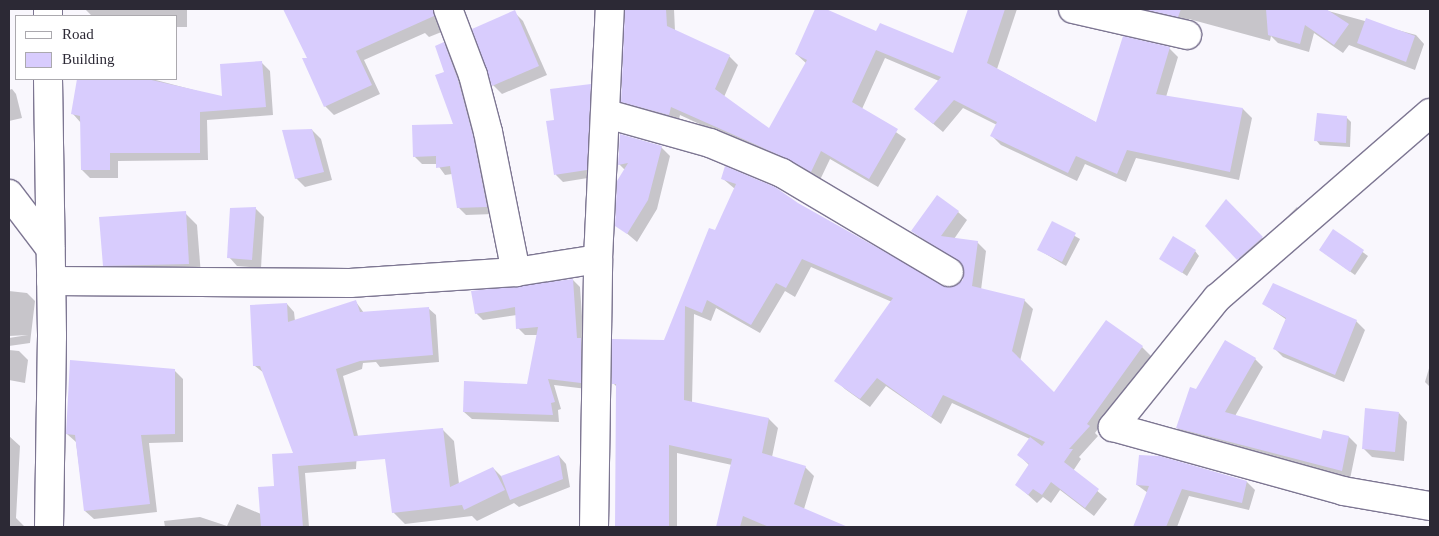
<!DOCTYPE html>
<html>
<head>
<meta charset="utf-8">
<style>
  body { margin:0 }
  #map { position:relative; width:1439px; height:536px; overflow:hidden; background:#f9f7fd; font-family:Georgia,serif }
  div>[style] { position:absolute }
  .shadow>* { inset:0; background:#0003 }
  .building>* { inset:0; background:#d8ccfd }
  .roads { filter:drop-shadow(1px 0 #7d7692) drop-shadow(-1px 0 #7d7692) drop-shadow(0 1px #7d7692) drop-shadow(0 -1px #7d7692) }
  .minor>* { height:28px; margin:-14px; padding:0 14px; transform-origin:14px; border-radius:14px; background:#fff }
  span { translate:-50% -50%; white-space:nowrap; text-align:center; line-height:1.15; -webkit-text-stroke:4px #fff; paint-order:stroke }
  .frame { position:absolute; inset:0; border:10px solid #2c2935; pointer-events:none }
  .legend { position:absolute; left:15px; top:15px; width:162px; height:65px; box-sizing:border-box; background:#fff; border:1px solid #aba9ae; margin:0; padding:6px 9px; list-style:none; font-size:15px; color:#2c2935 }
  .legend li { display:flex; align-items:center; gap:10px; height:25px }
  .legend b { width:25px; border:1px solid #aba9ae }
</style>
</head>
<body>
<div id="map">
  <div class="shadow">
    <div style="clip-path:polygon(85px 9px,187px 9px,187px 27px,176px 27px,176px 16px,92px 16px)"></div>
    <div style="clip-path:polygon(285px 9px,444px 9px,444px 31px,429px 37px,425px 33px,364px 60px,380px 94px,334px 115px,325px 106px,308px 59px)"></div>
    <div style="clip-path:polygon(674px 9px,675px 31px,729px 56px,738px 65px,724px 97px,769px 130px,807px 64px,796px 54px,817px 9px,877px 33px,954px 55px,969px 9px,1017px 9px,997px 69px,1097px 123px,1169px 48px,1178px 57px,1166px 97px,1243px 109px,1252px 118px,1239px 180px,1136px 158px,1126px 182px,1085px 164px,1077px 181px,1001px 145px,992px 136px,997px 125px,963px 108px,943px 132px,925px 117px,939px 81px,885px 58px,862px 109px,906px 139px,878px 187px,830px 159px,820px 180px,680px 115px,678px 123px,631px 110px,622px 101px,627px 9px)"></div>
    <div style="clip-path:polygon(1123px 9px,1321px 9px,1416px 35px,1424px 44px,1415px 70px,1349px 45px,1343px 53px,1314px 33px,1309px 52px,1278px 43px,1271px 36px,1270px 41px,1189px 19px,1187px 25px)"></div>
    <div style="clip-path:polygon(514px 12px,523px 21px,547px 75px,502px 94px,493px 85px)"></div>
    <div style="clip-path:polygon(443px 43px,451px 51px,465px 89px,494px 214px,466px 215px,458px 207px,452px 174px,445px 175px,437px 164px,422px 164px,414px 156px,454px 125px)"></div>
    <div style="clip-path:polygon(261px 62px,270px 71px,273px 115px,207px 120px,208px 160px,118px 161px,118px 178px,90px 178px,82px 170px,81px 123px,73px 114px,79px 79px,152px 79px,224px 98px)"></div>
    <div style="clip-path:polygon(590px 85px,598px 92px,594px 177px,563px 182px,556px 175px,556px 121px)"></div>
    <div style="clip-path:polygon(12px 89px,16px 94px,22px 118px,9px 121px,9px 90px)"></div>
    <div style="clip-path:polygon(1346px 117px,1351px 122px,1350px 147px,1320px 145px,1316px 140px)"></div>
    <div style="clip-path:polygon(312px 130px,321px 139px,332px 180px,305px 187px,296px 178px)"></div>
    <div style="clip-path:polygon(661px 147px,670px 156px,657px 209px,637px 242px,617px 225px,625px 170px,619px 164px)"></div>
    <div style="clip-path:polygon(722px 178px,797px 204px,949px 289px,964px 280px,964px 267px,912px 231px,958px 212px,967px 220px,954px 239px,977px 242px,986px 251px,981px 290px,1024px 300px,1033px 309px,1020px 361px,1054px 394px,1142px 347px,1151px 356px,1095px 433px,1098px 436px,1079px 457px,1081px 459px,1073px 471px,1107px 499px,1094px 516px,1060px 490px,1051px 503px,1043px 497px,1037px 503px,1017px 485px,1030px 466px,1019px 455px,1030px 439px,952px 403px,941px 424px,886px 386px,870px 407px,845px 389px,836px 380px,892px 302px,811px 267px,795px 297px,785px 291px,760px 333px,716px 308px,711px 321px,694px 314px,692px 403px,769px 419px,778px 428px,772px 457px,805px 467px,814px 476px,804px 509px,832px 527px,717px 527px,732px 465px,677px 453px,677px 527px,617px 527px,617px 387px,613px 383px,665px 341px,735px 189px)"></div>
    <div style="clip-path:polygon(1226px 201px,1270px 246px,1246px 266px,1207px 226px)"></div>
    <div style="clip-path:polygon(1297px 207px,1301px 212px,1281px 230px,1277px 227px)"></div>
    <div style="clip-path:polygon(255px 208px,264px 217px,261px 268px,237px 266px,229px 257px)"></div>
    <div style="clip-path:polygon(185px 213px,197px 225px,201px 275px,116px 277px,104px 265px)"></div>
    <div style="clip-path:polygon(1052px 223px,1080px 239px,1066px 266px,1039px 250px)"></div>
    <div style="clip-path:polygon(1334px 231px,1368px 256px,1355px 275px,1320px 250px)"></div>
    <div style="clip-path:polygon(1195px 251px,1199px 256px,1187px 276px,1161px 258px)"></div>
    <div style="clip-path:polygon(573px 280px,580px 287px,587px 389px,554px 385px,561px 409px,558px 410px,559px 422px,472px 419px,464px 412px,528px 385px,538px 335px,525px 335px,518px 328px,517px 315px,483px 320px,476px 313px)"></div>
    <div style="clip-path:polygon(9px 291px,27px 293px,35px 301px,30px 343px,9px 346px,9px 338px,28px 335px,9px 336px)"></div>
    <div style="clip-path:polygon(356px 302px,364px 313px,428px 308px,436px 315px,439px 362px,380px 367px,376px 362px,363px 363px,362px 369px,343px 376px,358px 436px,356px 469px,305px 473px,309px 527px,165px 527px,164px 521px,200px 517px,227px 526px,237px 504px,261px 514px,294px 454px,264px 373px,255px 366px,287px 304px,294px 312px,295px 321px)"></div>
    <div style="clip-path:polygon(1264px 304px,1356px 321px,1365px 330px,1344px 382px,1283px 357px,1275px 349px,1287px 320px)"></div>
    <div style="clip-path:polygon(9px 350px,19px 351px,28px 360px,25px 383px,9px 380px)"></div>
    <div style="clip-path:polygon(1255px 359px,1263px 367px,1235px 416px,1322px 440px,1324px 432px,1349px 437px,1357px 445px,1350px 479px,1185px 436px,1177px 428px,1196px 390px)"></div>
    <div style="clip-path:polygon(1430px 365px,1430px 387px,1425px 382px)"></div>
    <div style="clip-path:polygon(174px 370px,183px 379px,183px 442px,149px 443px,157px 512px,94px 519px,85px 511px,76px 442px,67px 434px)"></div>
    <div style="clip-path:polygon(1399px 413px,1407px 422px,1404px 461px,1372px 457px,1363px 448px)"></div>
    <div style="clip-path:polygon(442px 429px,454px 441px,459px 484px,493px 468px,502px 477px,559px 456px,566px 464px,570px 487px,519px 507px,514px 503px,477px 521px,472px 516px,405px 524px,393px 512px)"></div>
    <div style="clip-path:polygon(9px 436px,20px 446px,16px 518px,25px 527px,9px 527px)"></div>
    <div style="clip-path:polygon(1247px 482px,1255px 490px,1249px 510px,1189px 496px,1177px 527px,1134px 527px,1148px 493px,1137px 485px)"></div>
  </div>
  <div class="building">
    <div style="clip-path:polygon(283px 9px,433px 9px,434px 16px,356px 51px,372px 85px,324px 107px,302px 58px,307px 58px)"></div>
    <div style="clip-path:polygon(625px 9px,666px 9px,667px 26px,730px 55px,715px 89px,769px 128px,807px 60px,795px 54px,815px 9px,826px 9px,876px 31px,880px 23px,953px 53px,968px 9px,1005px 9px,987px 63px,1096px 122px,1123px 36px,1170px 47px,1156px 94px,1243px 108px,1230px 172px,1127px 150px,1117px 174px,1076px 156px,1068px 173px,990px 136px,997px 122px,954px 100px,933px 124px,914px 109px,941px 77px,876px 50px,852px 102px,898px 129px,869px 179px,821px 151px,811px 172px,788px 159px,671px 107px,669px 115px,621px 102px)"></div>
    <div style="clip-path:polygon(1142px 9px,1181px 9px,1178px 17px)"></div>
    <div style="clip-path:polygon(1266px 9px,1326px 9px,1349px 24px,1334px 45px,1305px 25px,1300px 44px,1268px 35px)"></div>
    <div style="clip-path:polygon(515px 10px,539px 66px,492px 86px,472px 29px)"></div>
    <div style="clip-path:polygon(1366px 18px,1415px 36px,1406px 62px,1357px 43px)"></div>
    <div style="clip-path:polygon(444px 42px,458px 80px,473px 136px,487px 207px,457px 208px,450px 166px,436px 168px,436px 156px,413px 157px,412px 125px,453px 124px,435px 75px,444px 72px,435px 46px)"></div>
    <div style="clip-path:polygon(262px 61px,266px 107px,200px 112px,200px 153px,110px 153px,110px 170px,81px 170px,80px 116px,71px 114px,77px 79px,147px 79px,222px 96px,220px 64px)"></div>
    <div style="clip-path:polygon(591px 84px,587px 170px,554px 175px,546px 121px,554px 120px,550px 89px)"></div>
    <div style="clip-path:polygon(1317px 113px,1347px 116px,1346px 143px,1314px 141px)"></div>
    <div style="clip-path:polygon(312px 129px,324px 172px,295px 179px,282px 130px)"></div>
    <div style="clip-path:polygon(620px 134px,662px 146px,648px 200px,627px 234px,615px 226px,617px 181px,628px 163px,618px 165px)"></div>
    <div style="clip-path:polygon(725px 166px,775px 187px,798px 203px,949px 288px,963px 280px,962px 264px,911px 231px,937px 195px,959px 211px,941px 236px,978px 241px,972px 286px,1025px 299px,1012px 351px,1054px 392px,1106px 320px,1143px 346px,1087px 424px,1090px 426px,1069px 449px,1073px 449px,1064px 462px,1099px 489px,1085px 508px,1051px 482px,1042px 495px,1033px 489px,1028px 495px,1015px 485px,1029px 464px,1017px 455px,1030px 437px,1042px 446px,1045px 442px,943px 395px,931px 417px,877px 378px,860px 399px,834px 381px,893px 298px,802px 259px,786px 288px,776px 283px,751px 325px,707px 300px,702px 313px,685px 306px,684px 400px,769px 418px,762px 453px,806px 466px,794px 504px,848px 527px,769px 527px,743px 516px,740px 527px,716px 527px,732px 459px,669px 445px,669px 527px,615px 527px,616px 384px,612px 384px,612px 339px,664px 340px,709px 228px,715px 230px,736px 184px,721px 179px)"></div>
    <div style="clip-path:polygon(1226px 199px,1263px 237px,1237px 260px,1205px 226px)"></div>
    <div style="clip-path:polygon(256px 207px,252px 260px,227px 258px,230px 208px)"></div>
    <div style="clip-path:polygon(186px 211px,189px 264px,103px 266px,99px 217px)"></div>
    <div style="clip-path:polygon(1052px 221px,1076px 233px,1062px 262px,1037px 250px)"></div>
    <div style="clip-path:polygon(1333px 229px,1364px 250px,1350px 272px,1319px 250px)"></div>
    <div style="clip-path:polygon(1173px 236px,1196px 250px,1182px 273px,1159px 259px)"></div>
    <div style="clip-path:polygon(573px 279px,577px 338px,581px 338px,581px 383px,548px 379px,555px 402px,551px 403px,553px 415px,463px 412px,464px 381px,527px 384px,538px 327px,516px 329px,515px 307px,475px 314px,471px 291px)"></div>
    <div style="clip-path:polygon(1273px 283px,1357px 320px,1335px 375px,1273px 349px,1286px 318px,1262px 304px)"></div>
    <div style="clip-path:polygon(356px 300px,360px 312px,429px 307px,433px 355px,360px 361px,336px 369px,354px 436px,443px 428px,450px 487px,493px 467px,505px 490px,464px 510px,462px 505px,392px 513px,385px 459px,298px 466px,303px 527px,261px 527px,258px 487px,274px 486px,272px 454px,293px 453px,260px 366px,253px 366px,250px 305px,287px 303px,288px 322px)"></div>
    <div style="clip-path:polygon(1225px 340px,1256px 358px,1225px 412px,1321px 439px,1323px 430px,1349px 436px,1342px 471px,1176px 428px,1190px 387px,1196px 389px)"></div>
    <div style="clip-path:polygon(70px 360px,175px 369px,175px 434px,141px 435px,150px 504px,84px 511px,75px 435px,66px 434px)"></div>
    <div style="clip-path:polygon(1365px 408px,1399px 412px,1395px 452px,1362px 449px)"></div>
    <div style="clip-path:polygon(559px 455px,563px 479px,510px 500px,501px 476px)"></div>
    <div style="clip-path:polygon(1139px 455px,1160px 456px,1247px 481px,1242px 503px,1182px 489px,1166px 527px,1133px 527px,1149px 486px,1136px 485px)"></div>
  </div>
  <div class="roads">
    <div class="minor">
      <div style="left:48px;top:9px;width:7px;rotate:90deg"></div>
      <div style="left:448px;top:9px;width:71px;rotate:69.3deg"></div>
      <div style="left:473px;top:75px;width:59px;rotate:75.3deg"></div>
      <div style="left:488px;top:132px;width:143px;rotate:78.7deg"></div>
      <div style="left:1073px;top:9px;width:117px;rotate:12.8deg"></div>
      <div style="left:48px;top:79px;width:257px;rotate:89.1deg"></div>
      <div style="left:52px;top:336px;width:191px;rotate:90.9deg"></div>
      <div style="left:1430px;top:113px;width:282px;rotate:139deg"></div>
      <div style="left:1217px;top:298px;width:166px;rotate:128.9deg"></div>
      <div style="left:1113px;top:427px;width:239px;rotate:15.5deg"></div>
      <div style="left:1343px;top:491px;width:88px;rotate:9.8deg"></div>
      <div style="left:607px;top:114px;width:107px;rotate:15.7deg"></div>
      <div style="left:710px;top:143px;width:78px;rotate:22.6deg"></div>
      <div style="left:782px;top:173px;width:194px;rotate:30.7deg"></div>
      <div style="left:9px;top:194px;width:68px;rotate:52.8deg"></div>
      <div style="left:51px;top:281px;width:299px;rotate:0.4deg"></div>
      <div style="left:350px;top:283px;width:166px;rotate:-3.8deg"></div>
      <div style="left:516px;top:272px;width:83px;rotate:-9deg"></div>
      <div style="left:594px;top:527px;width:268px;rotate:-89.1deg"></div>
      <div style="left:598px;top:259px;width:250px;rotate:-87.3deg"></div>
    </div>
  </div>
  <div class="frame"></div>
  <ul class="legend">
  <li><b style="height:6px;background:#fff"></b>Road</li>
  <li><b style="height:14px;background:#d8ccfd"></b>Building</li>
  </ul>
</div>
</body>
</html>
